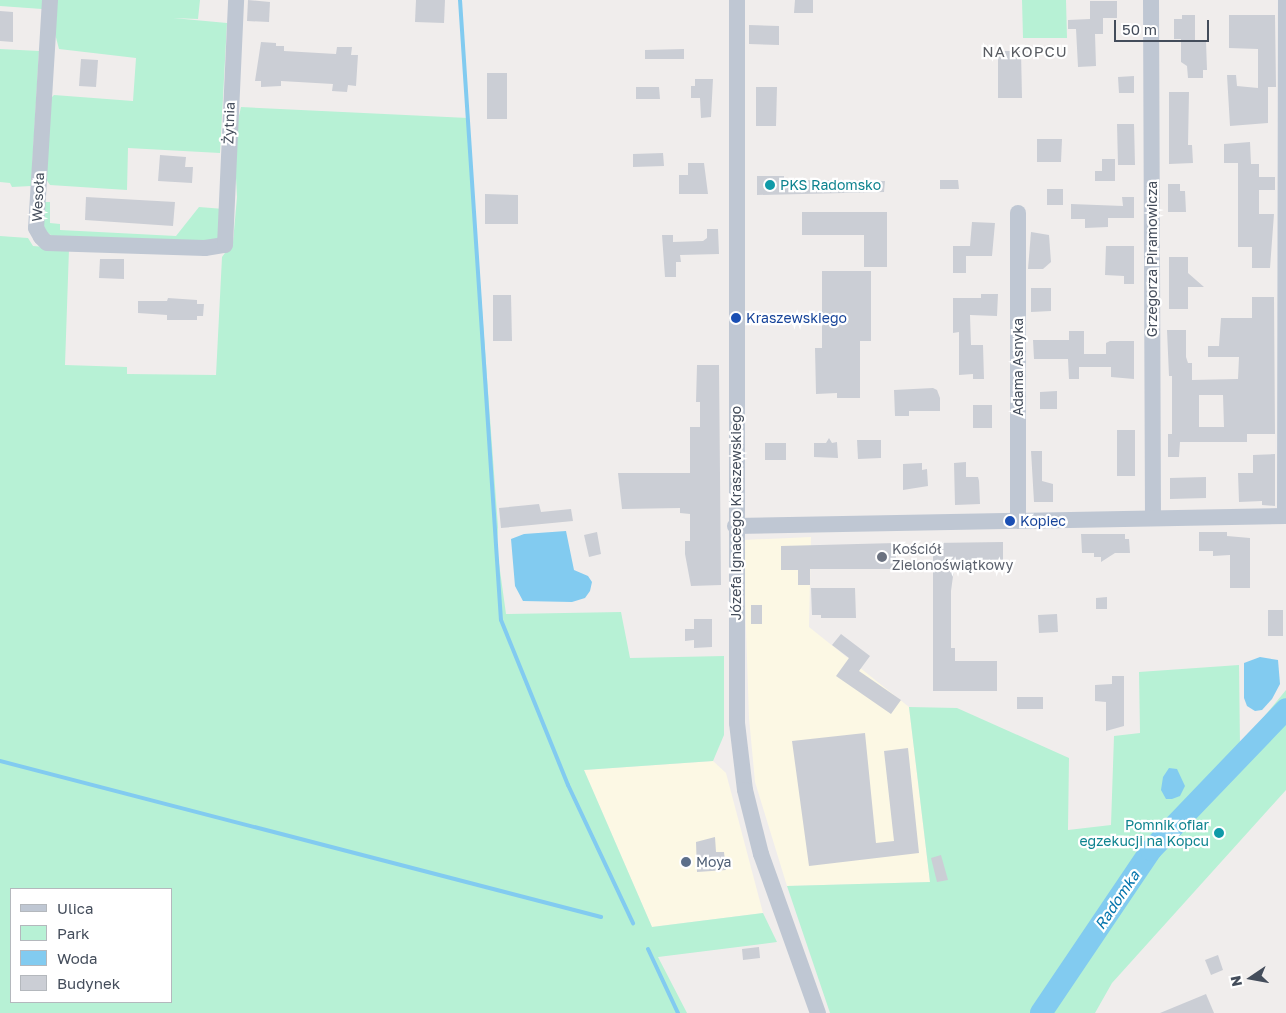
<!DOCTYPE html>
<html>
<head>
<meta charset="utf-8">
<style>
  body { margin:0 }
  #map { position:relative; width:1286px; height:1013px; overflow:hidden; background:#f0edec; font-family:"Golos Text",sans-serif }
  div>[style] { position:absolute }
  .commercial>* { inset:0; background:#fcf8e4 }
  .green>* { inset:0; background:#b7f1d5 }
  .water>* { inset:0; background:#82cbf0 }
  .stream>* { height:4px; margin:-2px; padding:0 2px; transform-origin:2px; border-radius:2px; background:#82cbf0 }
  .river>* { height:22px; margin:-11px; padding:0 11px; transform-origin:11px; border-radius:11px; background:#82cbf0 }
  .building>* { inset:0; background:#cbced5 }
  .minor>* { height:16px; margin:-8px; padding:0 8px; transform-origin:8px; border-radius:8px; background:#bfc7d3 }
  .dots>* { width:14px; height:14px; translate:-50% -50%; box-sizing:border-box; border:2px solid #fff; border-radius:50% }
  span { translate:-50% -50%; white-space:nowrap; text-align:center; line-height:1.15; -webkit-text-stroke:4.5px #fff; paint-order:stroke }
  .street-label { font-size:14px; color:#444d5b }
  .culture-label { font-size:14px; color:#0d838f }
  .left { translate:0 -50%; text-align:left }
  .right { translate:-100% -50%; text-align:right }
  .transit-label { font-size:14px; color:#164399 }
  .worship-label { font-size:14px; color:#5b616d }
  .service-label { font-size:14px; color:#4e5e75 }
  .neighbourhood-label { font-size:15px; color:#595c62; letter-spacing:1px }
  .water-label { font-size:15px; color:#0575ad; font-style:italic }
  .legend { position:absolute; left:10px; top:888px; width:162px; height:115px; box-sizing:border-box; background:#fff; border:1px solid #b4b8bd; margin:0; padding:6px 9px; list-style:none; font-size:15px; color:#444d5b }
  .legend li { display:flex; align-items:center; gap:10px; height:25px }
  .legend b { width:25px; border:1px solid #b4b8bd }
  .north { position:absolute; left:1226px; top:953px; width:50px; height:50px; -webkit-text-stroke:4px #fff; paint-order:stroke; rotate:258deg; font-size:14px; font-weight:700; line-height:20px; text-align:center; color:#444d5b }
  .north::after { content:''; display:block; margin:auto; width:18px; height:22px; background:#444d5b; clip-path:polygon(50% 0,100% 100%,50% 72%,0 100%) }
  .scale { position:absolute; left:1114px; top:20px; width:95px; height:22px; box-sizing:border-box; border:2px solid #444d5b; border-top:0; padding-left:6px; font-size:15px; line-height:18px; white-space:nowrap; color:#444d5b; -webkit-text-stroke:4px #fff; paint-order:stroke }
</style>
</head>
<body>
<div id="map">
  <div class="commercial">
    <div style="clip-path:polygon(811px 537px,809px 627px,909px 707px,930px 882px,787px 886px,755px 782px,749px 718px,743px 540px)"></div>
    <div style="clip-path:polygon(713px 761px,726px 773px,763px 913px,652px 927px,584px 770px)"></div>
  </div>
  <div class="green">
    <div style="clip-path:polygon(0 0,43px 0,42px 9px,0 6px)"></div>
    <div style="clip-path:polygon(56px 0,200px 0,198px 19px,173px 18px,227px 23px,220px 153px,128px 148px,127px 190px,50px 185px,44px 176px,49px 100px,54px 95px,133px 101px,136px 58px,59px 49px,54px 30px)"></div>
    <div style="clip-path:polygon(1022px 0,1066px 0,1067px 38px,1023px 38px)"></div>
    <div style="clip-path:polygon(0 49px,39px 51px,31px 186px,12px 187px,10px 183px,0 182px)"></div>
    <div style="clip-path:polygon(evenodd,241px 107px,468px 118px,498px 527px,497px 549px,506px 614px,621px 612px,630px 658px,724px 656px,724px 735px,713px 761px,584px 770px,652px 927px,763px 913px,777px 942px,658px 957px,687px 1013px,0 1013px,0 236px,28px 238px,33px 246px,69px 249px,65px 365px,127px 367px,127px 374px,216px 375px,222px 257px,233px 242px,237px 197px,234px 138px,241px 107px,11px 889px,171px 889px,171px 1002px,11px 1002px,11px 889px)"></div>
    <div style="clip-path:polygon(43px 202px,50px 202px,50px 223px,60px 224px,60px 230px,176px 236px,199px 207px,224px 209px,221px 238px,210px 243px,52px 236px,42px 228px)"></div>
    <div style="clip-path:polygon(1239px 665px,1240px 746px,1286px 690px,1286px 790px,1112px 983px,1095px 1013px,830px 1013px,787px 886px,930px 882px,909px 707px,957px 708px,1069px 758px,1068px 830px,1111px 825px,1114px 736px,1140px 733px,1139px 672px)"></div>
  </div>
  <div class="water">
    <div style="clip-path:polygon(566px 531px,574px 570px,588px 576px,592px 582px,590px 591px,585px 598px,572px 602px,523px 601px,515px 586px,511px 539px,524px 534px)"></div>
    <div style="clip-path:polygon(1260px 657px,1278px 660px,1280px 684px,1272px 699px,1262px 710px,1255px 711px,1247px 706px,1244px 698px,1244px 663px)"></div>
    <div style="clip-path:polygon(1169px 768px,1177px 769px,1185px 786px,1180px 796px,1172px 799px,1166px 799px,1161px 790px,1163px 777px)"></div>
  </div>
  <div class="stream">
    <div style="left:460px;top:0;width:621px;rotate:86.22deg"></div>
    <div style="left:501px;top:620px;width:178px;rotate:67.9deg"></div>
    <div style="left:568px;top:785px;width:153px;rotate:64.8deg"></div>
    <div style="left:0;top:761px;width:621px;rotate:14.55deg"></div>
    <div style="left:648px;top:949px;width:71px;rotate:64.9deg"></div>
  </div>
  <div class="river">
    <div style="left:1041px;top:1013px;width:197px;rotate:-56deg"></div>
    <div style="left:1151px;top:850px;width:195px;rotate:-46.2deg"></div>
  </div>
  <div class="building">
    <div style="clip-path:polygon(248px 0,270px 2px,269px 22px,247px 21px)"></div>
    <div style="clip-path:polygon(416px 0,445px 0,444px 23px,415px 22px)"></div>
    <div style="clip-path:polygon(795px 0,813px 0,813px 13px,794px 13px)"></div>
    <div style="clip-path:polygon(1090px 1px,1117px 1px,1117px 18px,1103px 18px,1103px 34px,1095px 34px,1096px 66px,1078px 67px,1076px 29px,1068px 29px,1068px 20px,1090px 19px)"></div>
    <div style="clip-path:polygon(0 11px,13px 12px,13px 42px,0 41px)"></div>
    <div style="clip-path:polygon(1182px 15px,1195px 15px,1195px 41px,1206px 41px,1207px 70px,1203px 70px,1203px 78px,1188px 78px,1187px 66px,1181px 62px,1181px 39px,1174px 39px,1174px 19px,1182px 19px)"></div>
    <div style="clip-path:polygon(1229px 15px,1275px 15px,1276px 87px,1268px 87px,1268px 123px,1230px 126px,1227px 75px,1236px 75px,1237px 86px,1258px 88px,1258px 49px,1229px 48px)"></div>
    <div style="clip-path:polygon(749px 25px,779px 26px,779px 45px,749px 44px)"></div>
    <div style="clip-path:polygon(261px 42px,276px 43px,276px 46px,284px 46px,284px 51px,336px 54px,337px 47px,352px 47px,351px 55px,358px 55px,356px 86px,348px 85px,347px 92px,332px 91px,333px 84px,281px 81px,281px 86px,261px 87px,261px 81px,255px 81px)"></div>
    <div style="clip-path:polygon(684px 49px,684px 59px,645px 59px,645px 50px)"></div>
    <div style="clip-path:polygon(998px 51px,1021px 51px,1022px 98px,998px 98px)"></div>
    <div style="clip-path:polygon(81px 59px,98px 60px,96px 87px,79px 86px)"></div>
    <div style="clip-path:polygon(487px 73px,507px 73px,507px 119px,487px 119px)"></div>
    <div style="clip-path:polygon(1134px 76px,1134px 93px,1119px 93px,1118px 77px)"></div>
    <div style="clip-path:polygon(695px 79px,713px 79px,711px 117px,701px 118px,700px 98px,691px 98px,691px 86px,695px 86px)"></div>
    <div style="clip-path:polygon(636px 87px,659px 87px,660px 99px,636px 99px)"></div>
    <div style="clip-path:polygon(756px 87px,777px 87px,776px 126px,756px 126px)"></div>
    <div style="clip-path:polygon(1169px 92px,1189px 92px,1188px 145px,1192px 145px,1193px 163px,1169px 164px)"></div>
    <div style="clip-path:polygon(1117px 124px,1134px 124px,1135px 165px,1118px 165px)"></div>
    <div style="clip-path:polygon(1037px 139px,1062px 139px,1061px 162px,1037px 162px)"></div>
    <div style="clip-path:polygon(1250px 142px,1251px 164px,1259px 164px,1259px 177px,1275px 177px,1275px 190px,1259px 190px,1259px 214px,1274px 214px,1270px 268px,1252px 268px,1252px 247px,1238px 247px,1238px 163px,1224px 163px,1224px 144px)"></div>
    <div style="clip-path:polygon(663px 153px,664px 166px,633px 167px,633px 154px)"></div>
    <div style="clip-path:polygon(160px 155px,186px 157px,185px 167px,193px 167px,192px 183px,158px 181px)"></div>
    <div style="clip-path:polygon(1102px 159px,1115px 159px,1115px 181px,1095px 181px,1095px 171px,1102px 171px)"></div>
    <div style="clip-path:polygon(688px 163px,704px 163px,708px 194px,679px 194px,679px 175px,688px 175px)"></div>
    <div style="clip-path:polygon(757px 176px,784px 176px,784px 180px,885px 181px,884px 192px,757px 195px)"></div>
    <div style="clip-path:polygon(940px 180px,958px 180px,959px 189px,940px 189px)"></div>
    <div style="clip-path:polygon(1168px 184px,1180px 184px,1180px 191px,1185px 191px,1186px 212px,1168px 212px)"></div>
    <div style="clip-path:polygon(1047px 189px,1063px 189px,1063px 205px,1047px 205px)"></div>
    <div style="clip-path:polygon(485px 194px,518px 195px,518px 224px,485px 224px)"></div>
    <div style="clip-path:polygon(86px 197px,175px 202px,173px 226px,85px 220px)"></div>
    <div style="clip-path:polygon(1122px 197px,1134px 197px,1134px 218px,1108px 218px,1108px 227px,1085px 228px,1085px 219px,1071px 219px,1071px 204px,1123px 206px)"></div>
    <div style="clip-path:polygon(802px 212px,887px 212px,887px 267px,864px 267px,864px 235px,802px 235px)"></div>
    <div style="clip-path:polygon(972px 222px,995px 223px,992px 256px,966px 256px,966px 273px,953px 273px,953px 246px,970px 246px)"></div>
    <div style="clip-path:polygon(707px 229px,718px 229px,719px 254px,680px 255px,681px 262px,676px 262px,676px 277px,665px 277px,662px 235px,673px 235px,673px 242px,703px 241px,707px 238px)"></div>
    <div style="clip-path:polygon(1031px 232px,1049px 235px,1051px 262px,1043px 269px,1028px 269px)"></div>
    <div style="clip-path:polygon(1106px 246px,1134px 246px,1134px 284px,1124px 284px,1124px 276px,1105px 275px)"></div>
    <div style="clip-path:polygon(1169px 257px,1188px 257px,1188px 273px,1204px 287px,1188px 287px,1188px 309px,1169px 309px)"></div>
    <div style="clip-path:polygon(100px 259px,124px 259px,124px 279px,99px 278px)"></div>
    <div style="clip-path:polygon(822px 271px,871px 271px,871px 341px,860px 341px,860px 398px,837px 398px,837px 393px,816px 394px,815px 348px,822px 348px)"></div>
    <div style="clip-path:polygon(1031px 288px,1051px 288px,1051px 311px,1031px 312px)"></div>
    <div style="clip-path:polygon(981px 294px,998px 294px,997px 316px,970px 315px,971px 345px,983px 345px,984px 379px,973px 379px,973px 374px,959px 375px,959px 332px,953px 333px,953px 298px,981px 298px)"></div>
    <div style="clip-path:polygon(493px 295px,511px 295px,512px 341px,493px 341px)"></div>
    <div style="clip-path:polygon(evenodd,1252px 297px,1274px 297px,1275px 434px,1247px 434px,1247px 442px,1180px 442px,1179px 457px,1168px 457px,1168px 434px,1172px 434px,1172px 376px,1169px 376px,1167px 330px,1186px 330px,1186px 357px,1188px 363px,1192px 363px,1192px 380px,1238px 379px,1239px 357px,1208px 357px,1208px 346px,1219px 346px,1221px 318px,1252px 318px,1252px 297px,1199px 395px,1223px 395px,1224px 427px,1199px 427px,1199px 395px)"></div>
    <div style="clip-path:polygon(168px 298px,197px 300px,197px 304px,204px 304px,203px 316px,197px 316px,197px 320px,167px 320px,167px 315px,138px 313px,138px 301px,167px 301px)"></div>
    <div style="clip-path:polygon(1069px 331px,1084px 331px,1084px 354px,1106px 354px,1106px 343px,1110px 341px,1134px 341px,1134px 379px,1111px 377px,1111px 367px,1079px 367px,1079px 379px,1069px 379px,1068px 359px,1034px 359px,1033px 340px,1069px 340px)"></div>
    <div style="clip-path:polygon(697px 365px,719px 365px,721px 585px,691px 586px,685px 554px,685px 541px,690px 541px,690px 514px,680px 513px,680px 508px,622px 509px,618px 473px,690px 473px,690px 427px,700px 427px,700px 402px,696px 402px)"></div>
    <div style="clip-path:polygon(933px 388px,937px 390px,940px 398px,940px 411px,909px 411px,909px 416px,895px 416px,894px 390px)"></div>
    <div style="clip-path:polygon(1057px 391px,1057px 409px,1040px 409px,1040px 392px)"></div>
    <div style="clip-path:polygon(973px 405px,992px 405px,992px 428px,973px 428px)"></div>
    <div style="clip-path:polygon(1117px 430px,1135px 430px,1135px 476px,1117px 476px)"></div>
    <div style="clip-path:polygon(829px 438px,832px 443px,837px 442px,838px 458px,814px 457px,814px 443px,826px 443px)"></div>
    <div style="clip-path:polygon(857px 440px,881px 440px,881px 458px,858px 459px)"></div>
    <div style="clip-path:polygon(765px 443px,786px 443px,786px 460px,765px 460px)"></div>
    <div style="clip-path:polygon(1031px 451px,1042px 451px,1042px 481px,1053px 484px,1053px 502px,1034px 502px)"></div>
    <div style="clip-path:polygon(1275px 454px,1275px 506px,1262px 505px,1262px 501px,1239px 502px,1238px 473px,1253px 473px,1253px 455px)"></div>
    <div style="clip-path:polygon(966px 462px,966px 477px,978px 477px,979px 481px,980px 504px,955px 505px,954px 463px)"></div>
    <div style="clip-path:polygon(922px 463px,922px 470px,927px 469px,928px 486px,903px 490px,903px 464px)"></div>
    <div style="clip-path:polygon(1206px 477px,1206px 498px,1170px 499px,1170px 478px)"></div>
    <div style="clip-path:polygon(539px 504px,541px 512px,571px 509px,573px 521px,501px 528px,499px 508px)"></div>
    <div style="clip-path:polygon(597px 532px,601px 554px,589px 557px,584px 535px)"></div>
    <div style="clip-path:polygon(1199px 532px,1227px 532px,1227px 536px,1250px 538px,1250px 588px,1230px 588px,1230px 555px,1213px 556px,1213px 551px,1199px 551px)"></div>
    <div style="clip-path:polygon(1081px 534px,1125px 534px,1125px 539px,1129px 539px,1130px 553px,1115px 553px,1101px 562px,1101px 557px,1094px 557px,1094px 553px,1082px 553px)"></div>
    <div style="clip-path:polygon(1003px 542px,1003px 568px,954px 569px,951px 591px,951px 648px,955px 648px,955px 661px,997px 661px,997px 691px,933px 691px,933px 543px)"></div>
    <div style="clip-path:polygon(896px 543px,896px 569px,810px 569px,810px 585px,798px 585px,798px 570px,781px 570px,781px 546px)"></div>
    <div style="clip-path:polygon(811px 588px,855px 588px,856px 618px,821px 618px,821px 615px,812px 615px)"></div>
    <div style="clip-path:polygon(1107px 597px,1107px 609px,1096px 609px,1096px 598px)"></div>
    <div style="clip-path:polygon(751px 605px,762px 605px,762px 624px,751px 624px)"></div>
    <div style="clip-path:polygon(1268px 610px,1283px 610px,1283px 636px,1268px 636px)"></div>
    <div style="clip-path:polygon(1057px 614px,1058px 632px,1039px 633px,1038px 615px)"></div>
    <div style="clip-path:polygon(694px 619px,712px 619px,712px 647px,694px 648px,694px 640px,685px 641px,685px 629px,694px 629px)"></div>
    <div style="clip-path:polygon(841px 634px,870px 656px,859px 671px,901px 700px,891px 714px,836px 676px,849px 658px,832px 645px)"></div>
    <div style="clip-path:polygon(1112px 676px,1124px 676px,1124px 726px,1106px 731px,1106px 702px,1095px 701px,1095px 685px,1112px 684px)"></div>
    <div style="clip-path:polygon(1017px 697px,1043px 697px,1043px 709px,1017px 709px)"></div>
    <div style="clip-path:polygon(865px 733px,876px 843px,894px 841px,884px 751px,908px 748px,919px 853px,809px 866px,792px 741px)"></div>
    <div style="clip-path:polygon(715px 837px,716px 852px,724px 852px,726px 870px,697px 872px,696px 842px)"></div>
    <div style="clip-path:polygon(941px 855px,948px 880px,937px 882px,931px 858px)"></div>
    <div style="clip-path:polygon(759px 947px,760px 958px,743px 960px,742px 949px)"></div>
    <div style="clip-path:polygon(1218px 955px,1223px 970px,1211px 975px,1205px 960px)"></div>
    <div style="clip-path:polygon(1206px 994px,1214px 1013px,1160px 1013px)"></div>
  </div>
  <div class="minor">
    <div style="left:50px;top:0;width:228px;rotate:93.5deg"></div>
    <div style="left:36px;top:228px;width:10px;rotate:61deg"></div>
    <div style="left:41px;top:237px;width:8px;rotate:45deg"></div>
    <div style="left:47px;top:243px;width:158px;rotate:1.8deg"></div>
    <div style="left:205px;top:248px;width:20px;rotate:-9deg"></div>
    <div style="left:225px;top:245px;width:245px;rotate:-87.4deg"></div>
    <div style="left:737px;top:0;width:723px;rotate:90deg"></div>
    <div style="left:737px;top:723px;width:67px;rotate:83.2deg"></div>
    <div style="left:745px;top:790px;width:66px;rotate:76deg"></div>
    <div style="left:761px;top:854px;width:169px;rotate:70.3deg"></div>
    <div style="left:1151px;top:0;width:518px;rotate:89.78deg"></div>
    <div style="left:1018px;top:213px;width:307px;rotate:90deg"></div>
    <div style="left:1285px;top:516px;width:516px;rotate:-89.89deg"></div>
    <div style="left:735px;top:526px;width:551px;rotate:-1.04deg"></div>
  </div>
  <div class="dots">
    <div style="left:770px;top:185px;background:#0f9aa8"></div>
    <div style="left:736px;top:318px;background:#1a4fb4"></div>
    <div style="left:1010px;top:521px;background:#1a4fb4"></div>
    <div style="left:882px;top:557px;background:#6b7280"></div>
    <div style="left:1219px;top:833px;background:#0f9aa8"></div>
    <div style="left:686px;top:862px;background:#5c6f8a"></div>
  </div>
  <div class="street-label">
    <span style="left:229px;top:123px;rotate:-88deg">Żytnia</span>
    <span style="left:38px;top:197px;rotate:-87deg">Wesoła</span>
    <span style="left:1152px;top:259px;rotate:-90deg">Grzegorza Piramowicza</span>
    <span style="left:1018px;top:367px;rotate:-90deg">Adama Asnyka</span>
    <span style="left:736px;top:513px;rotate:-90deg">Józefa Ignacego Kraszewskiego</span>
  </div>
  <div class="culture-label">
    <span class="left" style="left:780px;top:185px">PKS Radomsko</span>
    <span class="right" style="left:1209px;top:833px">Pomnik ofiar<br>egzekucji na Kopcu</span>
  </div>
  <div class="transit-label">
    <span class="left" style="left:746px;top:318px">Kraszewskiego</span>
    <span class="left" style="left:1020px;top:521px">Kopiec</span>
  </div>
  <div class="worship-label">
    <span class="left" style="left:892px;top:557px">Kościół<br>Zielonoświątkowy</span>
  </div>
  <div class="service-label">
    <span class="left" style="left:696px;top:862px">Moya</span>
  </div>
  <div class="neighbourhood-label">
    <span style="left:1025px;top:52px">NA KOPCU</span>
  </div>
  <div class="water-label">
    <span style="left:1117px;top:900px;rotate:-56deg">Radomka</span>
  </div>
  <ul class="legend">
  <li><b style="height:6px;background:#bfc7d3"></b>Ulica</li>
  <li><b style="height:14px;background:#b7f1d5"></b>Park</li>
  <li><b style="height:14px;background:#82cbf0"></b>Woda</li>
  <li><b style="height:14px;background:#cbced5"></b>Budynek</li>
  </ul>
  <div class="north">N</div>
  <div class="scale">50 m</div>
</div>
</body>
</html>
